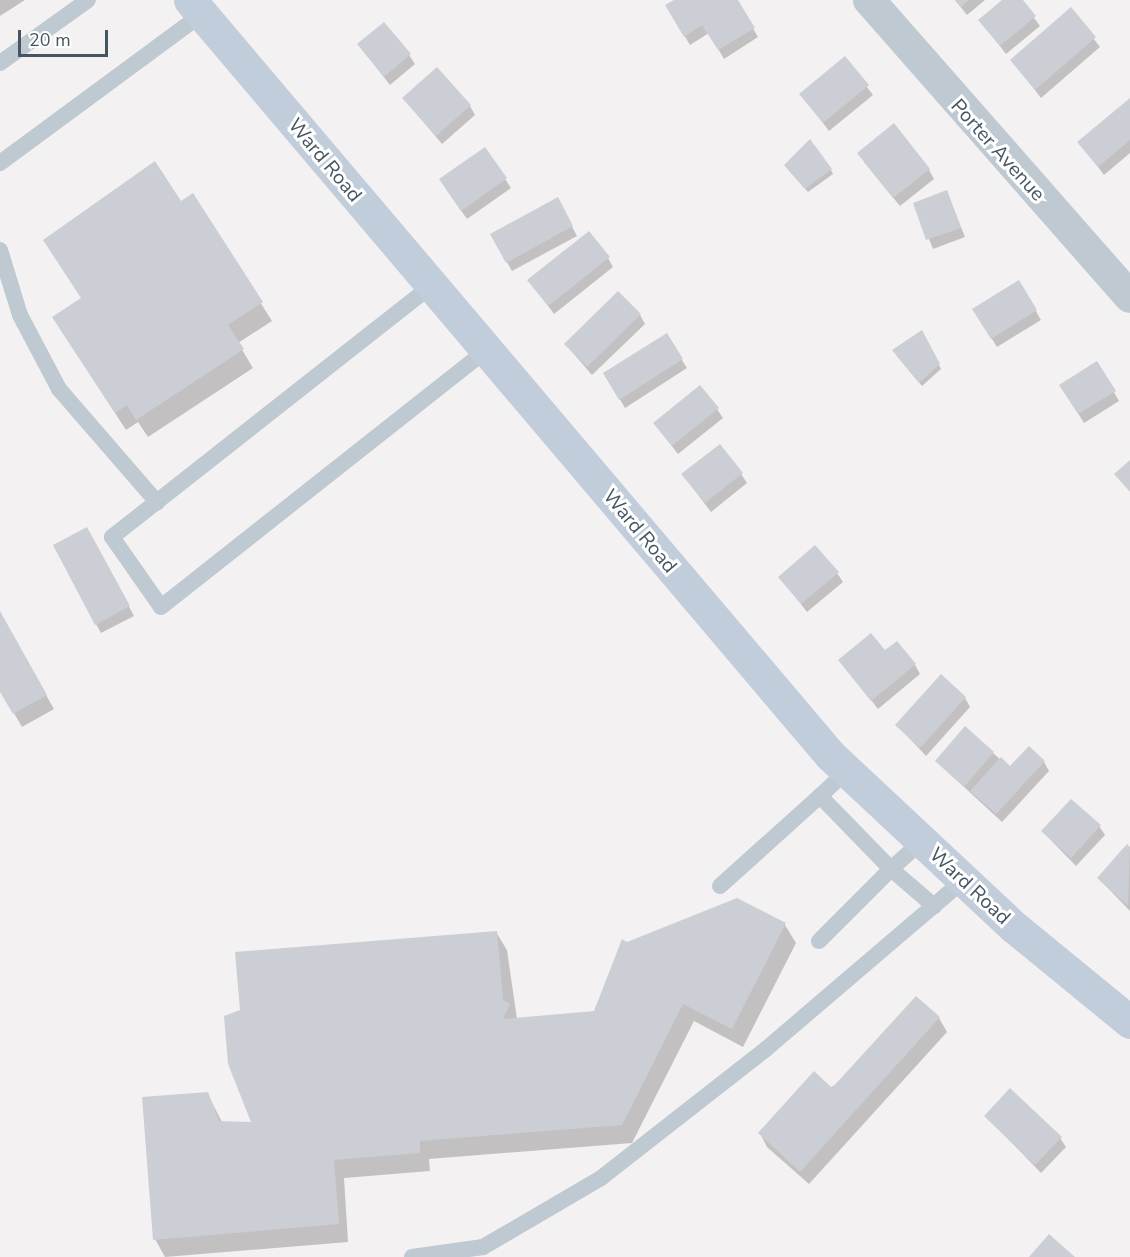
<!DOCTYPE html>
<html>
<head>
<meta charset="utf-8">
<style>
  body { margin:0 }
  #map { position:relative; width:1130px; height:1257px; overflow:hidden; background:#f4f1f2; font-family:"Nunito Sans",sans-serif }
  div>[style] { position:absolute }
  .shadow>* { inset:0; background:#0003 }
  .building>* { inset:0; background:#cbced4 }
  .lane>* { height:16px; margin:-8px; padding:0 8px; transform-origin:8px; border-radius:8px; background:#bec9d2 }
  .street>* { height:32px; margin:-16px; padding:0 16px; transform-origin:16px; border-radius:16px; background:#bec9d2 }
  .secondary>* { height:33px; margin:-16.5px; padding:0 16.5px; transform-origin:16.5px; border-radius:16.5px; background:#c1cdda }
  span { translate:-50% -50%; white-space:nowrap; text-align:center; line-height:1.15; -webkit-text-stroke:6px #fff; paint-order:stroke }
  .street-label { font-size:20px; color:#475561 }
  .scale { position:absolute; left:18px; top:30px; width:90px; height:27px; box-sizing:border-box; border:3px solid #475561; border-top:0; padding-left:8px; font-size:18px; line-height:21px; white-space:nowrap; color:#475561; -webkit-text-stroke:4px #fff; paint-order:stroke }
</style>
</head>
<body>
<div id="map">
  <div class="shadow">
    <div style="clip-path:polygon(0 0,25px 0,0 16px)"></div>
    <div style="clip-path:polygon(677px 0,736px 0,758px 37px,724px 59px,709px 33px,690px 45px,667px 6px)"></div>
    <div style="clip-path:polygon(955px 0,985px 0,967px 15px)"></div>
    <div style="clip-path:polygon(1005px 0,1021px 0,1040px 26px,1006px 54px,980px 20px)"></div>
    <div style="clip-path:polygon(1071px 9px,1100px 47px,1041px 98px,1012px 60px)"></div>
    <div style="clip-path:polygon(359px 45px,409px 55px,415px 64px,390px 85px)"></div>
    <div style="clip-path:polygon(845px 58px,873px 95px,829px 131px,801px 94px)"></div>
    <div style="clip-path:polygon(404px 99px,470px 106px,475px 115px,442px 144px)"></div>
    <div style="clip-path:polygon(1130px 100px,1130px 153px,1104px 175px,1079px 142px)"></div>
    <div style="clip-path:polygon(485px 149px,511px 188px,467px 219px,446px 189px)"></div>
    <div style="clip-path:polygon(864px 162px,929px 170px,934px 179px,900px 206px)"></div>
    <div style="clip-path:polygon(785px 166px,831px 170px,833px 174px,808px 192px)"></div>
    <div style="clip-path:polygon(947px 192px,965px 237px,933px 249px,915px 204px)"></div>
    <div style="clip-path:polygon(193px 196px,272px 321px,238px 343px,253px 368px,148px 437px,138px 422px,126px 430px,65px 336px,82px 299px)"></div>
    <div style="clip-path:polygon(557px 199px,577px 236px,512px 271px,492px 235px)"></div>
    <div style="clip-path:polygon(608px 258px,613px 267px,554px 314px,529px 280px)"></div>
    <div style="clip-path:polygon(1019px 282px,1041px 320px,997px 347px,974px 310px)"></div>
    <div style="clip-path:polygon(640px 315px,645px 324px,592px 375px,566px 345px)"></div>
    <div style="clip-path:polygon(922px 332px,941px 369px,922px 386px,896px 355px)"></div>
    <div style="clip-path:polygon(666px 335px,687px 368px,625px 408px,605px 374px)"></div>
    <div style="clip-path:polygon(1097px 363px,1119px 401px,1084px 423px,1061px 385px)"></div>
    <div style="clip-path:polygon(717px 409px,723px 418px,678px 454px,661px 432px)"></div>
    <div style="clip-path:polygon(741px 474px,747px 483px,711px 512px,683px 475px)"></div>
    <div style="clip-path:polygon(92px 537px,134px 616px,101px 633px,96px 624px)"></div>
    <div style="clip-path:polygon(837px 573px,843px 582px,807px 612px,780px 577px)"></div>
    <div style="clip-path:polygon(0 614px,54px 709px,22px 727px,0 689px)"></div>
    <div style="clip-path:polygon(885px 652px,915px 665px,920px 674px,878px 709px,840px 660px)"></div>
    <div style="clip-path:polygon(965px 698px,970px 707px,926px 756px,897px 725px)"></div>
    <div style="clip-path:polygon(993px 753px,1010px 768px,1044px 762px,1049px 771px,1002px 822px,936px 761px)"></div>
    <div style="clip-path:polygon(1099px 826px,1105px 835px,1076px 866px,1043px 832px)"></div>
    <div style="clip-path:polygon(1127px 846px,1130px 849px,1130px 911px,1099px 879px)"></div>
    <div style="clip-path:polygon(737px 900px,785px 925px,796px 943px,743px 1047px,694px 1021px,632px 1143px,429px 1159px,430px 1171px,344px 1178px,348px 1242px,165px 1257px,155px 1239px,207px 1093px,222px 1122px,253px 1124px,496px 932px,507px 950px,517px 1019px,595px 1013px,627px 944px)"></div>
    <div style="clip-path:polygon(939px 1018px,947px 1032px,809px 1184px,767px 1147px,760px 1133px)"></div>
    <div style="clip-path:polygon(986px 1116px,1060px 1138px,1066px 1147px,1041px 1173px)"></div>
  </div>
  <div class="building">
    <div style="clip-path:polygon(674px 0,738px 0,755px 28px,718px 50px,702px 25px,684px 37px,665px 5px)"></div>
    <div style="clip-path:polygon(956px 0,969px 0,961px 7px)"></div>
    <div style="clip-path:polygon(1002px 0,1023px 0,1036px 16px,1000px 46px,978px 20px)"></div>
    <div style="clip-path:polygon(1071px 7px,1096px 37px,1035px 90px,1010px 60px)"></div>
    <div style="clip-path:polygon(384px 22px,411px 54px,384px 77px,357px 44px)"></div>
    <div style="clip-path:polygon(845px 56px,869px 85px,823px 123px,799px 94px)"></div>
    <div style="clip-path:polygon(437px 67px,471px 105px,436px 136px,402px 98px)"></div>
    <div style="clip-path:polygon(1130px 98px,1130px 140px,1098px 167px,1077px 142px)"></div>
    <div style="clip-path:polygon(894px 123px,930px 169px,893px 198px,857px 153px)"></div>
    <div style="clip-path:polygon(810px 139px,832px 169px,805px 189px,784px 165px)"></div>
    <div style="clip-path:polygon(485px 147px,507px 178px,461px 211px,439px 179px)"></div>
    <div style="clip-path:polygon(155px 161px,181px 201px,193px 193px,263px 302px,228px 325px,244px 349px,136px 420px,127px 405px,115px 413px,52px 317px,81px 298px,43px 240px)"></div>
    <div style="clip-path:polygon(947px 190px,961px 228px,926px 240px,913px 203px)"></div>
    <div style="clip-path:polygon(558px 197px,573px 226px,506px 263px,490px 234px)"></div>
    <div style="clip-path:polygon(589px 231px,610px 257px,548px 306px,527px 280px)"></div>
    <div style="clip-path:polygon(1019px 280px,1037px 310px,991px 339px,972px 309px)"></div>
    <div style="clip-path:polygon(618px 291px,641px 314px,587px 367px,564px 344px)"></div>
    <div style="clip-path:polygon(922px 330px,940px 364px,919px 383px,892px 350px)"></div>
    <div style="clip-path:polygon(667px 333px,683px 359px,619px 400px,603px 373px)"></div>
    <div style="clip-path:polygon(1097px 361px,1116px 391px,1078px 414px,1059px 385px)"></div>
    <div style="clip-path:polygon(700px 385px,719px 408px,672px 446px,653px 423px)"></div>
    <div style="clip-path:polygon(720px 444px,743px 473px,705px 503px,681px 474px)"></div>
    <div style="clip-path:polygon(1130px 460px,1130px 492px,1114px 474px)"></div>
    <div style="clip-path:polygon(87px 527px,130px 606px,95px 625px,53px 545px)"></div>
    <div style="clip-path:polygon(815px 545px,839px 572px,801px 604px,778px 577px)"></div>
    <div style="clip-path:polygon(0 611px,47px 695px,13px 714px,0 692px)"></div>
    <div style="clip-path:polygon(871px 633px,885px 650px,897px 641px,916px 664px,871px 701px,838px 660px)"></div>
    <div style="clip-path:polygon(941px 674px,966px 697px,920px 748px,895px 725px)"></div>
    <div style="clip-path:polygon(965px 726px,994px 752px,964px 787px,935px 761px)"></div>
    <div style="clip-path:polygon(1029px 746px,1045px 761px,996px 814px,970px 791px,1001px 757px,1010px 766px)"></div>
    <div style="clip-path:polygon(1071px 799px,1101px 825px,1071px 858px,1041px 831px)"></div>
    <div style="clip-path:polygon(1127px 844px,1130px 847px,1128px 906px,1097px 878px)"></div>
    <div style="clip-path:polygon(737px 898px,786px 923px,732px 1029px,683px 1004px,622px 1125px,420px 1141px,420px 1153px,334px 1160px,339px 1224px,153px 1240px,142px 1097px,208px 1092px,219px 1121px,251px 1122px,228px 1064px,224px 1016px,240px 1010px,235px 952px,497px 931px,503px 1000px,510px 1004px,503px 1019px,594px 1011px,622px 939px,627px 942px)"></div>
    <div style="clip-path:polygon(916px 996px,940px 1017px,800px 1172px,758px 1133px,814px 1071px,832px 1088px)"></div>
    <div style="clip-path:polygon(1010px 1088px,1062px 1137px,1035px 1165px,984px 1116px)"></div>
    <div style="clip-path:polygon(1049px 1234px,1075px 1257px,1029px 1257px)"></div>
  </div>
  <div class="lane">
    <div style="left:0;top:63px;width:108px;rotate:-35.6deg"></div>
    <div style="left:0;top:163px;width:251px;rotate:-36.4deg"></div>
    <div style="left:0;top:250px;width:68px;rotate:72.9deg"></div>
    <div style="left:20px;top:315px;width:84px;rotate:62.2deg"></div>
    <div style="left:59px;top:389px;width:150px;rotate:49.1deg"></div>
    <div style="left:431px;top:286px;width:406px;rotate:141.8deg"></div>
    <div style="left:112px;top:537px;width:85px;rotate:55deg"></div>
    <div style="left:161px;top:607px;width:414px;rotate:-38.3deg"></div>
    <div style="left:820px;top:796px;width:37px;rotate:-43deg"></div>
    <div style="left:922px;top:841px;width:42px;rotate:137.9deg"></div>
    <div style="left:891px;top:869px;width:57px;rotate:40.7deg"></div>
    <div style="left:720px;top:886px;width:135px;rotate:-42deg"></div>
    <div style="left:820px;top:796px;width:102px;rotate:45.8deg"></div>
    <div style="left:891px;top:869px;width:102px;rotate:135deg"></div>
    <div style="left:412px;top:1257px;width:72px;rotate:-8deg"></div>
    <div style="left:483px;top:1247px;width:137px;rotate:-30.3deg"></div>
    <div style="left:601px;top:1178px;width:209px;rotate:-38deg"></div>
    <div style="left:766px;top:1049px;width:260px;rotate:-40.5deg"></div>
  </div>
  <div class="street">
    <div style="left:869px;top:0;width:395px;rotate:48.7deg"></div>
  </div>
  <div class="secondary">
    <div style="left:190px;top:0;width:990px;rotate:49.71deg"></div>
    <div style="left:830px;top:755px;width:252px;rotate:43.1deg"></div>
    <div style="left:1014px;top:927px;width:150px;rotate:39.3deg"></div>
  </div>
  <div class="street-label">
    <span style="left:998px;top:150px;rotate:48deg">Porter Avenue</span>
    <span style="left:325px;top:160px;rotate:50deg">Ward Road</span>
    <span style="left:640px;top:531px;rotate:50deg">Ward Road</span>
    <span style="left:970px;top:886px;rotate:43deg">Ward Road</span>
  </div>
  <div class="scale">20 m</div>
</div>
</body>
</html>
